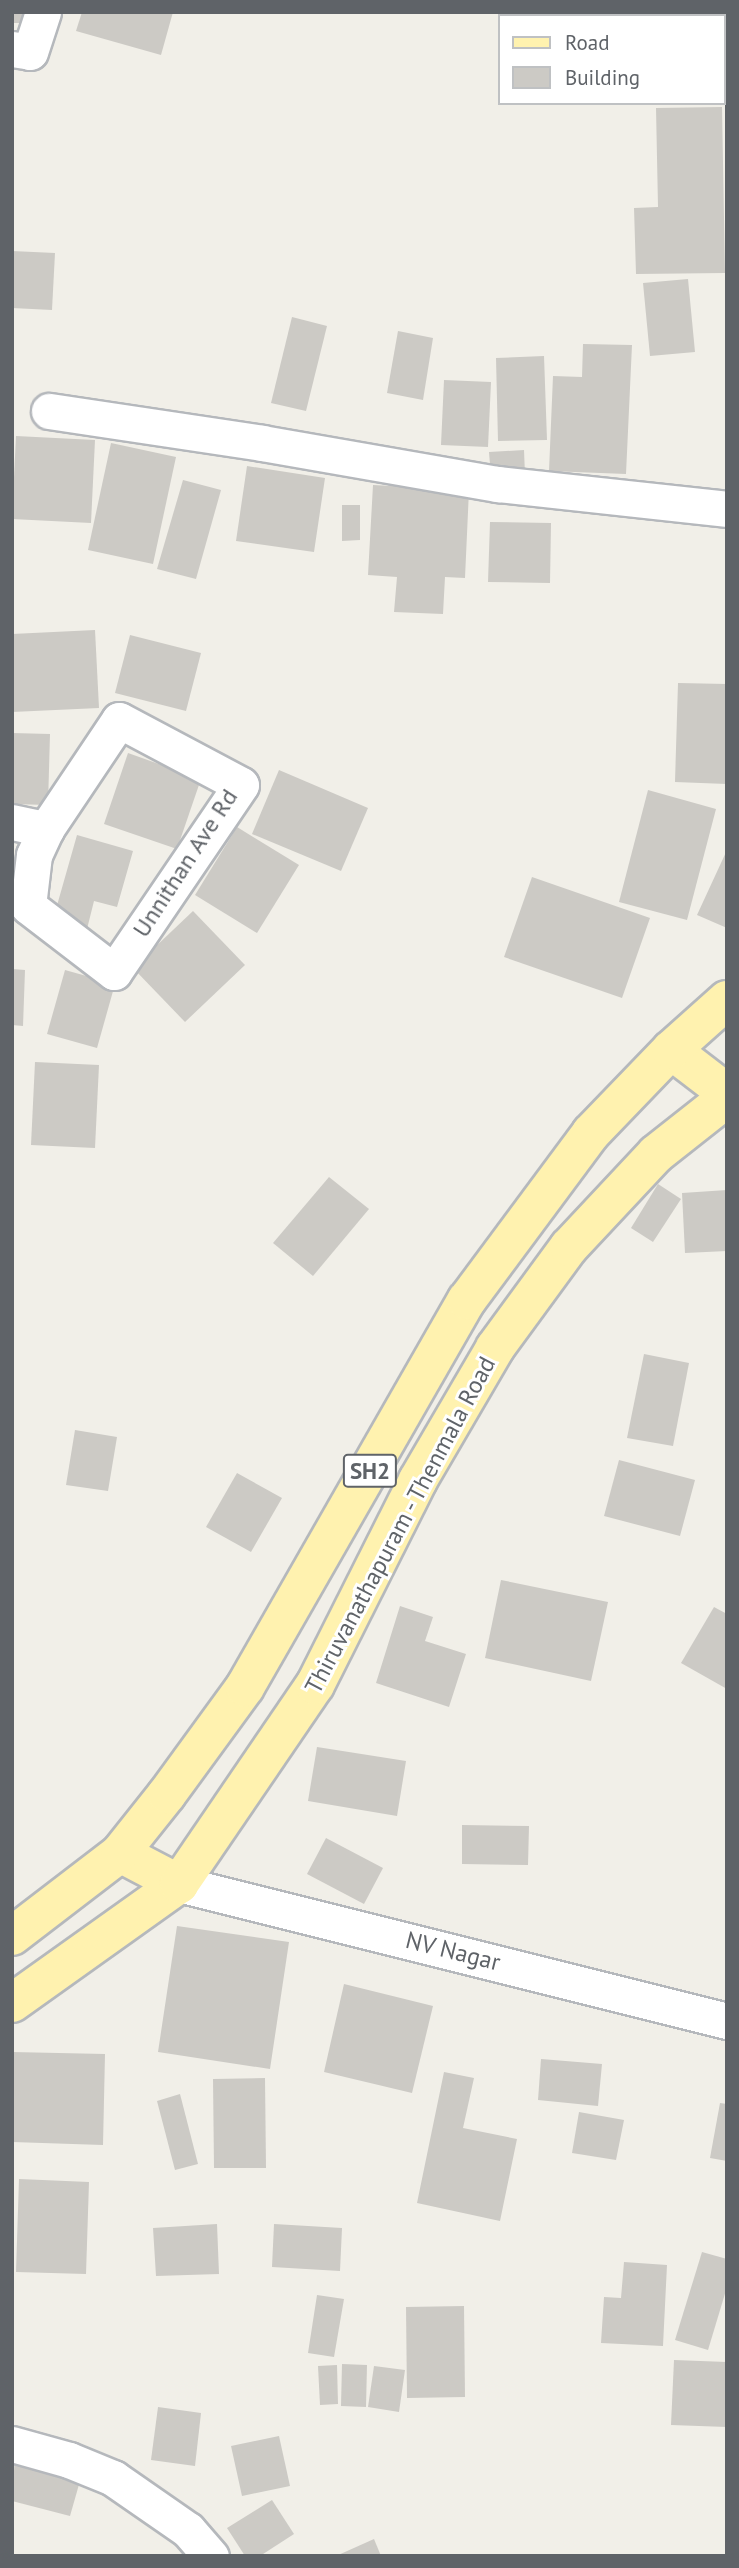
<!DOCTYPE html>
<html>
<head>
<meta charset="utf-8">
<style>
  body { margin:0 }
  #map { position:relative; width:739px; height:2568px; overflow:hidden; background:#f1efe8; font-family:"PT Sans",sans-serif }
  div>[style] { position:absolute }
  .building>* { inset:0; background:#cccac5 }
  .roads { filter:drop-shadow(2px 0 #b5b8bc) drop-shadow(-2px 0 #b5b8bc) drop-shadow(0 2px #b5b8bc) drop-shadow(0 -2px #b5b8bc) }
  .minor>* { height:35px; margin:-17.5px; padding:0 17.5px; transform-origin:17.5px; border-radius:17.5px; background:#fff }
  .primary>* { height:38px; margin:-19px; padding:0 19px; transform-origin:19px; border-radius:19px; background:#fff2af }
  span { translate:-50% -50%; white-space:nowrap; text-align:center; line-height:1.15; -webkit-text-stroke:6px #fff; paint-order:stroke }
  .shield-label span { padding:2px 5px; background:#fff; border:2px solid; border-radius:5px; -webkit-text-stroke-width:0 }
  .shield-label { font-size:23px; color:#5f6368; font-weight:700 }
  .street-label { font-size:24px; color:#5f6368 }
  .frame { position:absolute; inset:0; border:14px solid #5f6368; pointer-events:none }
  .legend { position:absolute; left:498px; top:14px; width:228px; height:91px; box-sizing:border-box; background:#fff; border:2px solid #bfc1c3; margin:0; padding:9px 12px; list-style:none; font-size:21px; color:#5f6368 }
  .legend li { display:flex; align-items:center; gap:14px; height:35px }
  .legend b { width:35px; border:2px solid #bfc1c3 }
</style>
</head>
<body>
<div id="map">
  <div class="building">
    <div style="clip-path:polygon(12px 12px,24px 12px,22px 23px,12px 23px)"></div>
    <div style="clip-path:polygon(82px 12px,173px 12px,161px 55px,76px 31px)"></div>
    <div style="clip-path:polygon(691px 12px,727px 12px,727px 92px,723px 92px,723px 16px,691px 16px)"></div>
    <div style="clip-path:polygon(722px 107px,725px 273px,636px 274px,634px 208px,658px 207px,656px 108px)"></div>
    <div style="clip-path:polygon(12px 251px,55px 253px,52px 310px,12px 308px)"></div>
    <div style="clip-path:polygon(688px 279px,695px 352px,650px 356px,643px 283px)"></div>
    <div style="clip-path:polygon(292px 317px,327px 326px,306px 411px,271px 403px)"></div>
    <div style="clip-path:polygon(398px 331px,433px 338px,423px 400px,387px 393px)"></div>
    <div style="clip-path:polygon(583px 344px,632px 345px,626px 474px,549px 471px,553px 376px,582px 377px)"></div>
    <div style="clip-path:polygon(544px 356px,547px 440px,498px 441px,496px 358px)"></div>
    <div style="clip-path:polygon(444px 380px,491px 382px,488px 447px,441px 445px)"></div>
    <div style="clip-path:polygon(16px 436px,95px 440px,91px 523px,12px 519px)"></div>
    <div style="clip-path:polygon(111px 443px,176px 457px,153px 564px,88px 550px)"></div>
    <div style="clip-path:polygon(524px 450px,525px 475px,491px 477px,489px 452px)"></div>
    <div style="clip-path:polygon(247px 466px,325px 478px,314px 552px,236px 541px)"></div>
    <div style="clip-path:polygon(183px 480px,221px 490px,196px 579px,157px 569px)"></div>
    <div style="clip-path:polygon(373px 485px,469px 490px,465px 578px,445px 577px,443px 614px,394px 612px,397px 577px,368px 575px)"></div>
    <div style="clip-path:polygon(342px 505px,360px 505px,360px 540px,342px 541px)"></div>
    <div style="clip-path:polygon(490px 522px,551px 523px,550px 583px,488px 582px)"></div>
    <div style="clip-path:polygon(95px 630px,99px 708px,12px 712px,12px 634px)"></div>
    <div style="clip-path:polygon(130px 635px,201px 653px,186px 711px,115px 693px)"></div>
    <div style="clip-path:polygon(678px 683px,727px 684px,727px 784px,675px 782px)"></div>
    <div style="clip-path:polygon(12px 733px,50px 734px,48px 805px,12px 804px)"></div>
    <div style="clip-path:polygon(128px 753px,201px 779px,177px 849px,104px 824px)"></div>
    <div style="clip-path:polygon(279px 770px,368px 808px,341px 871px,252px 834px)"></div>
    <div style="clip-path:polygon(648px 790px,716px 809px,687px 920px,619px 902px)"></div>
    <div style="clip-path:polygon(237px 827px,299px 865px,257px 933px,195px 895px)"></div>
    <div style="clip-path:polygon(77px 835px,133px 851px,117px 907px,94px 901px,86px 933px,52px 923px)"></div>
    <div style="clip-path:polygon(727px 850px,727px 928px,697px 915px)"></div>
    <div style="clip-path:polygon(532px 877px,650px 918px,622px 998px,504px 957px)"></div>
    <div style="clip-path:polygon(193px 911px,245px 965px,185px 1022px,133px 968px)"></div>
    <div style="clip-path:polygon(12px 969px,25px 970px,23px 1026px,12px 1025px)"></div>
    <div style="clip-path:polygon(65px 970px,115px 984px,97px 1048px,47px 1034px)"></div>
    <div style="clip-path:polygon(35px 1062px,99px 1065px,95px 1148px,31px 1145px)"></div>
    <div style="clip-path:polygon(329px 1177px,369px 1209px,313px 1276px,273px 1243px)"></div>
    <div style="clip-path:polygon(658px 1184px,681px 1199px,653px 1242px,631px 1228px)"></div>
    <div style="clip-path:polygon(727px 1190px,727px 1251px,685px 1253px,682px 1193px)"></div>
    <div style="clip-path:polygon(644px 1354px,689px 1363px,673px 1446px,627px 1438px)"></div>
    <div style="clip-path:polygon(75px 1430px,117px 1437px,108px 1491px,66px 1485px)"></div>
    <div style="clip-path:polygon(619px 1460px,695px 1480px,680px 1536px,604px 1516px)"></div>
    <div style="clip-path:polygon(237px 1473px,282px 1498px,251px 1552px,206px 1527px)"></div>
    <div style="clip-path:polygon(501px 1580px,608px 1602px,591px 1681px,485px 1658px)"></div>
    <div style="clip-path:polygon(400px 1606px,433px 1617px,425px 1641px,466px 1654px,449px 1707px,376px 1683px)"></div>
    <div style="clip-path:polygon(714px 1607px,727px 1614px,727px 1689px,681px 1663px)"></div>
    <div style="clip-path:polygon(317px 1747px,406px 1761px,397px 1816px,308px 1801px)"></div>
    <div style="clip-path:polygon(462px 1825px,529px 1826px,528px 1865px,462px 1864px)"></div>
    <div style="clip-path:polygon(326px 1838px,383px 1868px,364px 1904px,307px 1874px)"></div>
    <div style="clip-path:polygon(177px 1926px,289px 1942px,270px 2069px,158px 2052px)"></div>
    <div style="clip-path:polygon(344px 1984px,433px 2006px,412px 2093px,324px 2072px)"></div>
    <div style="clip-path:polygon(12px 2052px,105px 2054px,103px 2145px,12px 2142px)"></div>
    <div style="clip-path:polygon(541px 2059px,602px 2064px,598px 2106px,538px 2100px)"></div>
    <div style="clip-path:polygon(444px 2072px,474px 2078px,463px 2128px,517px 2139px,500px 2221px,417px 2203px)"></div>
    <div style="clip-path:polygon(265px 2078px,266px 2168px,214px 2168px,213px 2079px)"></div>
    <div style="clip-path:polygon(180px 2094px,198px 2164px,175px 2170px,157px 2101px)"></div>
    <div style="clip-path:polygon(720px 2103px,727px 2104px,727px 2161px,710px 2158px)"></div>
    <div style="clip-path:polygon(579px 2112px,624px 2120px,616px 2160px,572px 2153px)"></div>
    <div style="clip-path:polygon(19px 2179px,89px 2182px,86px 2274px,16px 2272px)"></div>
    <div style="clip-path:polygon(217px 2224px,219px 2274px,156px 2276px,153px 2228px)"></div>
    <div style="clip-path:polygon(274px 2224px,342px 2228px,340px 2271px,272px 2267px)"></div>
    <div style="clip-path:polygon(702px 2252px,727px 2259px,727px 2287px,708px 2350px,675px 2340px)"></div>
    <div style="clip-path:polygon(624px 2262px,667px 2265px,663px 2346px,601px 2343px,604px 2297px,621px 2298px)"></div>
    <div style="clip-path:polygon(317px 2295px,344px 2299px,334px 2357px,308px 2353px)"></div>
    <div style="clip-path:polygon(464px 2306px,465px 2397px,407px 2398px,406px 2307px)"></div>
    <div style="clip-path:polygon(674px 2360px,727px 2362px,727px 2427px,671px 2425px)"></div>
    <div style="clip-path:polygon(342px 2364px,367px 2365px,366px 2407px,341px 2406px)"></div>
    <div style="clip-path:polygon(337px 2365px,338px 2404px,320px 2405px,318px 2366px)"></div>
    <div style="clip-path:polygon(374px 2366px,405px 2370px,399px 2412px,368px 2407px)"></div>
    <div style="clip-path:polygon(158px 2407px,201px 2413px,195px 2466px,151px 2460px)"></div>
    <div style="clip-path:polygon(279px 2436px,290px 2486px,242px 2496px,231px 2446px)"></div>
    <div style="clip-path:polygon(15px 2456px,82px 2474px,70px 2516px,12px 2501px)"></div>
    <div style="clip-path:polygon(272px 2500px,294px 2534px,260px 2556px,245px 2556px,227px 2528px)"></div>
    <div style="clip-path:polygon(374px 2539px,381px 2556px,336px 2556px)"></div>
  </div>
  <div class="roads">
    <div class="minor">
      <div style="left:12px;top:49px;width:18px;rotate:9deg"></div>
      <div style="left:30px;top:52px;width:42px;rotate:-72deg"></div>
      <div style="left:49px;top:411px;width:215px;rotate:8.5deg"></div>
      <div style="left:262px;top:443px;width:240px;rotate:9.9deg"></div>
      <div style="left:498px;top:484px;width:230px;rotate:6.2deg"></div>
      <div style="left:119px;top:720px;width:138px;rotate:28deg"></div>
      <div style="left:241px;top:785px;width:226px;rotate:124.2deg"></div>
      <div style="left:114px;top:972px;width:108px;rotate:-142.5deg"></div>
      <div style="left:28px;top:906px;width:51px;rotate:-83.3deg"></div>
      <div style="left:34px;top:855px;width:29px;rotate:-65deg"></div>
      <div style="left:46px;top:829px;width:131px;rotate:-56.2deg"></div>
      <div style="left:12px;top:822px;width:35px;rotate:12deg"></div>
      <div style="left:179px;top:1884px;width:565px;rotate:14.04deg"></div>
      <div style="left:12px;top:2444px;width:59px;rotate:15.7deg"></div>
      <div style="left:69px;top:2460px;width:48px;rotate:22.2deg"></div>
      <div style="left:113px;top:2478px;width:91px;rotate:34.7deg"></div>
      <div style="left:188px;top:2530px;width:35px;rotate:49deg"></div>
    </div>
    <div class="primary">
      <div style="left:671px;top:1050px;width:71px;rotate:37.5deg"></div>
      <div style="left:120px;top:1853px;width:67px;rotate:27.7deg"></div>
      <div style="left:12px;top:1936px;width:136px;rotate:-37.5deg"></div>
      <div style="left:120px;top:1853px;width:75px;rotate:-51.5deg"></div>
      <div style="left:167px;top:1794px;width:132px;rotate:-53.9deg"></div>
      <div style="left:245px;top:1687px;width:446px;rotate:-60.2deg"></div>
      <div style="left:467px;top:1300px;width:208px;rotate:-53.4deg"></div>
      <div style="left:591px;top:1133px;width:115px;rotate:-46.1deg"></div>
      <div style="left:671px;top:1050px;width:75px;rotate:-41.8deg"></div>
      <div style="left:12px;top:2003px;width:205px;rotate:-35.5deg"></div>
      <div style="left:179px;top:1884px;width:241px;rotate:-55.7deg"></div>
      <div style="left:315px;top:1685px;width:229px;rotate:-63.3deg"></div>
      <div style="left:418px;top:1480px;width:153px;rotate:-59.7deg"></div>
      <div style="left:495px;top:1348px;width:125px;rotate:-53.8deg"></div>
      <div style="left:569px;top:1247px;width:127px;rotate:-46.9deg"></div>
      <div style="left:656px;top:1154px;width:90px;rotate:-38.3deg"></div>
    </div>
  </div>
  <div class="shield-label">
    <span style="left:370px;top:1471px">SH2</span>
  </div>
  <div class="street-label">
    <span style="left:185px;top:863px;rotate:-57deg">Unnithan Ave Rd</span>
    <span style="left:400px;top:1525px;rotate:-62deg">Thiruvanathapuram - Thenmala Road</span>
    <span style="left:453px;top:1951px;rotate:14deg">NV Nagar</span>
  </div>
  <div class="frame"></div>
  <ul class="legend">
  <li><b style="height:9px;background:#fff2af"></b>Road</li>
  <li><b style="height:19px;background:#cccac5"></b>Building</li>
  </ul>
</div>
</body>
</html>
